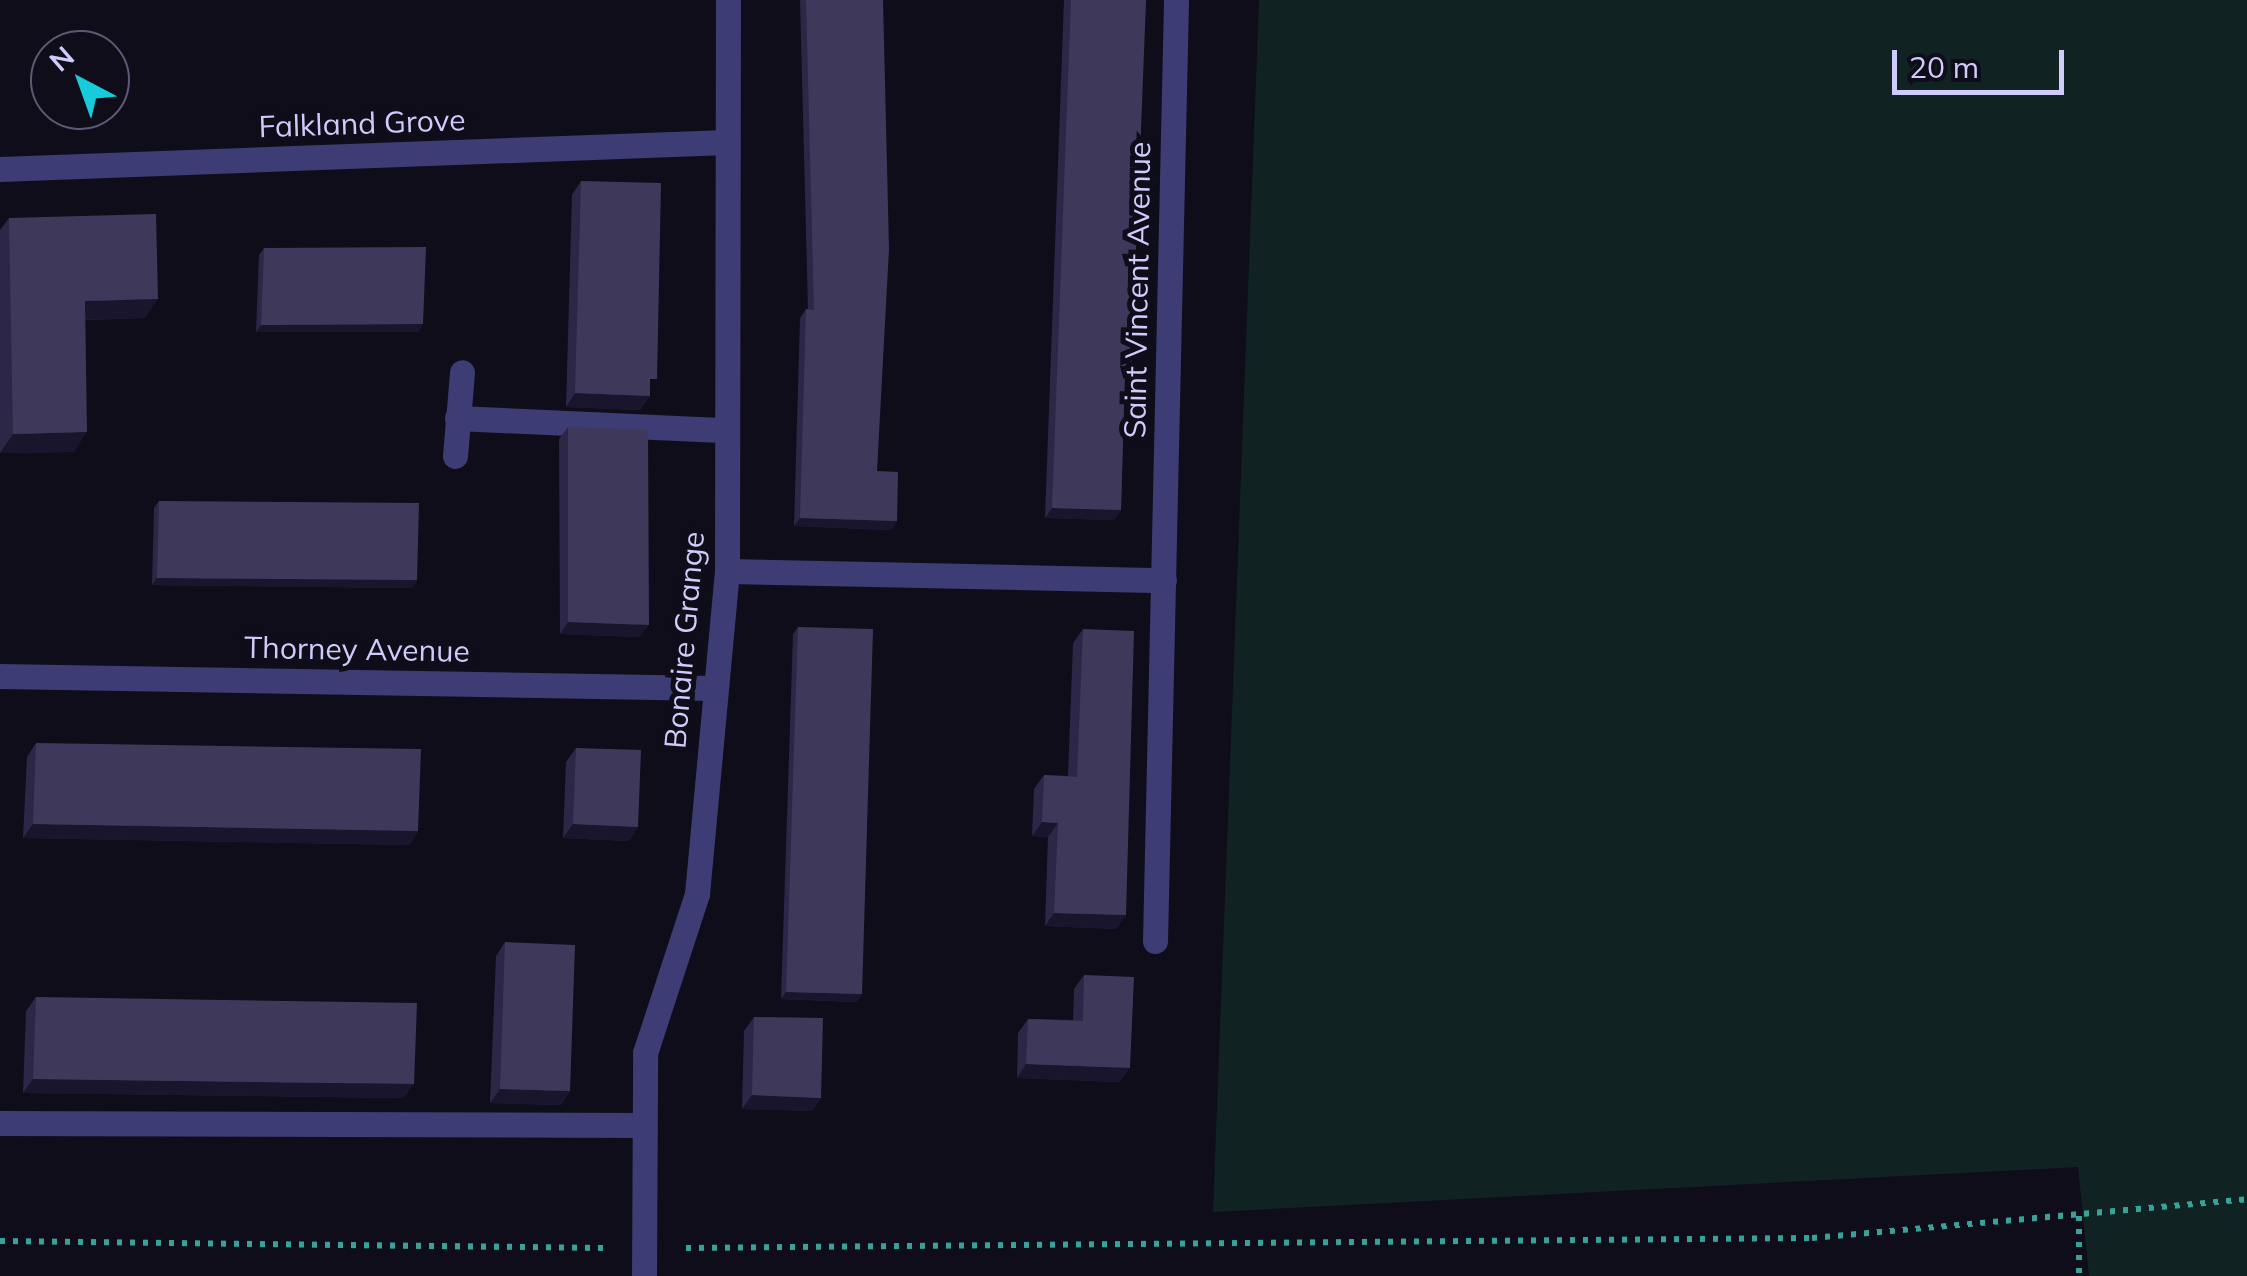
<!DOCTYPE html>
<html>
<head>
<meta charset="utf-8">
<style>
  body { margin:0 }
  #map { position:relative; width:2247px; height:1276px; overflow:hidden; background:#0f0d1a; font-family:Mulish,sans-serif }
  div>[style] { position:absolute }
  .green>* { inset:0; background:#102322 }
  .path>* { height:6px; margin-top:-3px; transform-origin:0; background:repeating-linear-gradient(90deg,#38a198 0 5px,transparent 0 13px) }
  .lane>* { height:25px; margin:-12.5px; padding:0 12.5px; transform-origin:12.5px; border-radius:12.5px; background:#3d3c75 }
  .street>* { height:25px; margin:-12.5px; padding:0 12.5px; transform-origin:12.5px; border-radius:12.5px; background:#3d3c75 }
  .wall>* { inset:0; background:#2c2747 }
  .shaded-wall>* { inset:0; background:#19152d }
  .building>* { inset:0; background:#3e395a }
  span { translate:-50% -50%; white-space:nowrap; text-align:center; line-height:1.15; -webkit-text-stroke:10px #0f0d1a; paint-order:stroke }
  .street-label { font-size:30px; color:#cfcbfa }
  .north { position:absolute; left:30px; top:30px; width:100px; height:100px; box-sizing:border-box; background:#0f0d1a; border:2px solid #5c5974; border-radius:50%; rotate:319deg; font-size:28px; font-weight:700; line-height:40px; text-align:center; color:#cfcbfa }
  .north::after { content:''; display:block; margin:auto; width:35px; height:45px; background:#17cbda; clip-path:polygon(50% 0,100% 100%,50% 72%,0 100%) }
  .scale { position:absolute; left:1892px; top:50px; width:172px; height:45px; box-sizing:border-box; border:5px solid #cfcbfa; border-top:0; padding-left:12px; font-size:30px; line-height:35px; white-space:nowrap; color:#cfcbfa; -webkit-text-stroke:8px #0f0d1a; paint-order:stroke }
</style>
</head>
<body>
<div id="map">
  <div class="green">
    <div style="clip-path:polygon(1259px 0,2247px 0,2247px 1276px,2089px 1276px,2078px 1167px,1213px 1212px)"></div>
  </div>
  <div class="path">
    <div style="left:2079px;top:1216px;width:60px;rotate:90deg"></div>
    <div style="left:0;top:1241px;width:604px;rotate:0.66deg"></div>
    <div style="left:686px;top:1248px;width:1126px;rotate:-0.51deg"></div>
    <div style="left:1812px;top:1238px;width:437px;rotate:-5.1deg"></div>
  </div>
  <div class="lane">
    <div style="left:457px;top:418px;width:269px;rotate:2.6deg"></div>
    <div style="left:455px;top:456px;width:84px;rotate:-85.2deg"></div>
  </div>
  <div class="street">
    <div style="left:0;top:169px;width:727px;rotate:-2.13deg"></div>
    <div style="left:727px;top:571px;width:437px;rotate:1.2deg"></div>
    <div style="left:0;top:676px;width:713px;rotate:0.96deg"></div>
    <div style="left:1155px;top:941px;width:941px;rotate:-88.72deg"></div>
    <div style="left:0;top:1123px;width:640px;rotate:0.18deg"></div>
    <div style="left:644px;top:1276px;width:223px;rotate:-89.7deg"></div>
    <div style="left:645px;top:1053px;width:167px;rotate:-71.9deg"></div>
    <div style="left:697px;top:894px;width:324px;rotate:-84.7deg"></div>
    <div style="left:727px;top:571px;width:571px;rotate:-89.9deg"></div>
  </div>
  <div class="wall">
    <div style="clip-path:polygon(800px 0,883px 0,877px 471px,897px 521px,891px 530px,794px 526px,800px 318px,806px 309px,808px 310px)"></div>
    <div style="clip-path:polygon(1064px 0,1146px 0,1125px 375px,1121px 510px,1114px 520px,1045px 518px)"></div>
    <div style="clip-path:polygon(581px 181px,650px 389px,650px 396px,640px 410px,566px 407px,572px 195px)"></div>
    <div style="clip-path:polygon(9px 218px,145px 318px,85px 320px,74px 452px,0 453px,0 230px)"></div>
    <div style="clip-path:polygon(264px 248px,423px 324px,418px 332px,256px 332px,259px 255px)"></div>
    <div style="clip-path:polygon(568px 427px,640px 637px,560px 634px,559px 439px)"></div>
    <div style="clip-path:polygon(159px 501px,417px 580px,412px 588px,152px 585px,154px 508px)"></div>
    <div style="clip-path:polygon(798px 627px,862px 994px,856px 1002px,781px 999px,793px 634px)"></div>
    <div style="clip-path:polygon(1083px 629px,1126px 915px,1116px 929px,1045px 926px,1048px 837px,1032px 836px,1034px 789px,1044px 775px,1068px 776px,1073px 643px)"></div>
    <div style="clip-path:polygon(36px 743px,418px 831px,409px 845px,23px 838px,27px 757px)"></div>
    <div style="clip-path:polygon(576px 748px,638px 827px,629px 841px,563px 838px,566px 762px)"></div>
    <div style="clip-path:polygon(505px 942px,570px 1091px,561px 1105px,490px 1103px,496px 956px)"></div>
    <div style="clip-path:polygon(1084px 975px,1120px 1082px,1017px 1078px,1018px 1033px,1028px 1019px,1073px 1020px,1074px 989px)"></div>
    <div style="clip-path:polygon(36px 997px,404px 1098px,23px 1093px,26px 1011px)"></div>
    <div style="clip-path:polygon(754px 1017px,821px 1098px,812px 1111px,742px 1109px,744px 1031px)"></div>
  </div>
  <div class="shaded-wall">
    <div style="clip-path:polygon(158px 299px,145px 318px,71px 320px,85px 301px)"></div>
    <div style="clip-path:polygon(423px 324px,418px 332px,256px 332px,261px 325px)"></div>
    <div style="clip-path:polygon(575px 393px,650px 396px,640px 410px,566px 407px)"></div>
    <div style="clip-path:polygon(87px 432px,74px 452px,0 453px,13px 434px)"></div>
    <div style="clip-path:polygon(1052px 508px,1121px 510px,1114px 520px,1045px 518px)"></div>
    <div style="clip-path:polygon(800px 518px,897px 521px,891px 530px,794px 526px)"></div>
    <div style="clip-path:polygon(157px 578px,417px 580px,412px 588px,152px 585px)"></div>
    <div style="clip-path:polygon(568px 622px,649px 625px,640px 637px,560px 634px)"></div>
    <div style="clip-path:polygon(1042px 822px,1058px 823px,1048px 837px,1032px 836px)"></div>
    <div style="clip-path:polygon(33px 824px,418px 831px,409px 845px,23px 838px)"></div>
    <div style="clip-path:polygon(573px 824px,638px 827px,629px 841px,563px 838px)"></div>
    <div style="clip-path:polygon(1054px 913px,1126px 915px,1116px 929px,1045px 926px)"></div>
    <div style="clip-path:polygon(786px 992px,862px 994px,856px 1002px,781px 999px)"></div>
    <div style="clip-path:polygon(1026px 1064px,1130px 1068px,1120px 1082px,1017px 1078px)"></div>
    <div style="clip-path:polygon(33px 1079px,414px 1084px,404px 1098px,23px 1093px)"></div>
    <div style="clip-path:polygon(500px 1089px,570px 1091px,561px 1105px,490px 1103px)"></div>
    <div style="clip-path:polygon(752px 1095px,821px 1098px,812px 1111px,742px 1109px)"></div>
  </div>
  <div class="building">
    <div style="clip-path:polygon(806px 0,883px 0,889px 249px,877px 471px,898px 472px,897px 521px,800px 518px,806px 309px,814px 310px)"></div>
    <div style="clip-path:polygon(1071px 0,1146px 0,1132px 365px,1125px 365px,1121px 510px,1052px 508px)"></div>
    <div style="clip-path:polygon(581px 181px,661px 183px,657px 379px,650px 379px,650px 396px,575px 393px)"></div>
    <div style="clip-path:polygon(156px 214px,158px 299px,85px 301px,87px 432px,13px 434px,9px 218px)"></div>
    <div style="clip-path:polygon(426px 247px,423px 324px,261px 325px,264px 248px)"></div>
    <div style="clip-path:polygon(568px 427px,648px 430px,649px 625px,568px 622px)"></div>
    <div style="clip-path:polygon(159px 501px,419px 503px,417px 580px,157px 578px)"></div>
    <div style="clip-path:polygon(798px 627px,873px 629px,862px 994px,786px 992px)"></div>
    <div style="clip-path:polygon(1083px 629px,1134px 631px,1126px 915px,1054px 913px,1058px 823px,1042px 822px,1044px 775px,1077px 777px)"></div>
    <div style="clip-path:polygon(36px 743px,421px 749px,418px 831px,33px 824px)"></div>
    <div style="clip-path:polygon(576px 748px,641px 750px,638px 827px,573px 824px)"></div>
    <div style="clip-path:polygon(505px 942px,575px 945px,570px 1091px,500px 1089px)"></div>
    <div style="clip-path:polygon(1084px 975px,1134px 977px,1130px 1068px,1026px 1064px,1028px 1019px,1083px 1021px)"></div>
    <div style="clip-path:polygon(36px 997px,417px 1003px,414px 1084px,33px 1079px)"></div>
    <div style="clip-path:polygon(754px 1017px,823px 1018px,821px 1098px,752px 1095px)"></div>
  </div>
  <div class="street-label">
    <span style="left:362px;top:123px;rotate:-2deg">Falkland Grove</span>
    <span style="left:1137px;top:290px;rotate:-89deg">Saint Vincent Avenue</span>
    <span style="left:684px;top:640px;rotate:-85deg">Bonaire Grange</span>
    <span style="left:357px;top:649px;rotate:1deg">Thorney Avenue</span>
  </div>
  <div class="north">N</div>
  <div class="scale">20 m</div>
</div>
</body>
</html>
